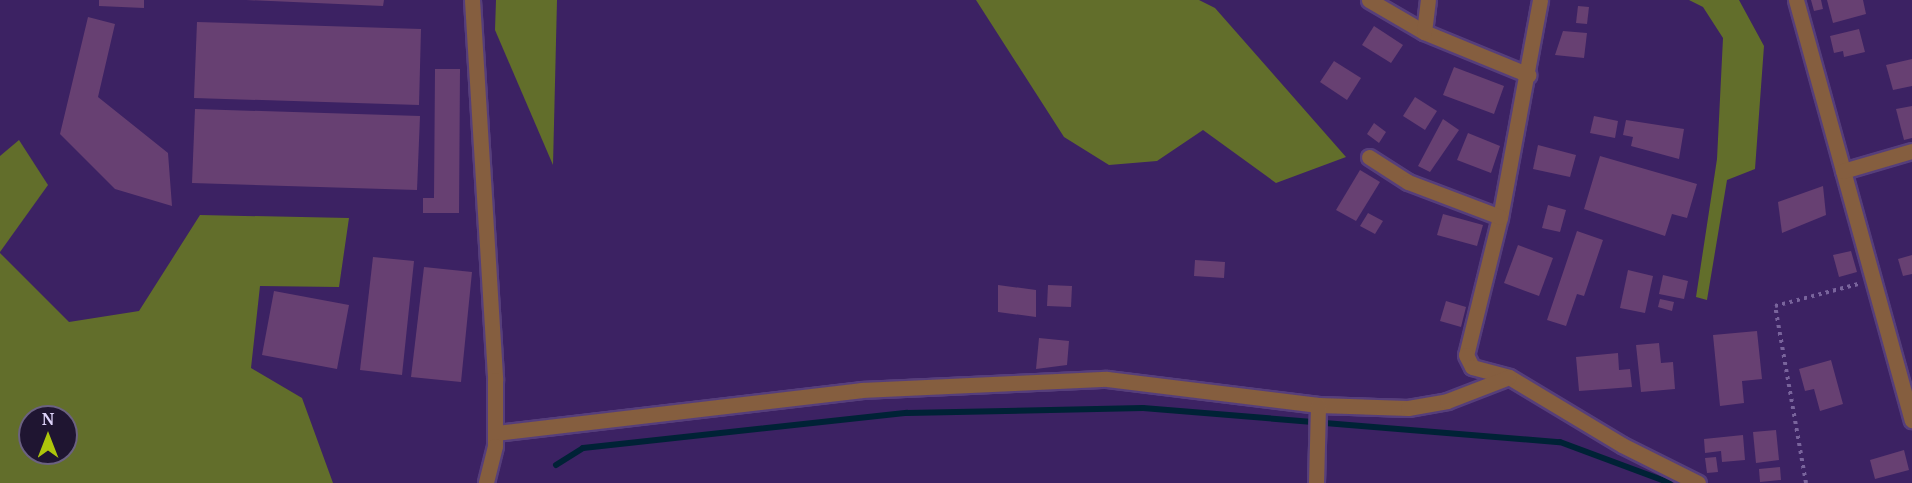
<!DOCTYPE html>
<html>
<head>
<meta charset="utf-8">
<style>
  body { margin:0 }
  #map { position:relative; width:1912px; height:483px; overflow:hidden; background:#3c2263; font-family:"Noto Serif",serif }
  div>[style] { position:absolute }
  .forest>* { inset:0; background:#626e2b }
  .stream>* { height:6px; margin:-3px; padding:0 3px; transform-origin:3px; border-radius:3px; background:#002236 }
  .building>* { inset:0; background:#674072 }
  .path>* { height:4px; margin-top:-2px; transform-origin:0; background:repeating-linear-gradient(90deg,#79649c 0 3px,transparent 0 7.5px) }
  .roads { filter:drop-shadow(2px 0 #563e7b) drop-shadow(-2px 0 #563e7b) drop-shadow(0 2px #563e7b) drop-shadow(0 -2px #563e7b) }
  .minor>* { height:15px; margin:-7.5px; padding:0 7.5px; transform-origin:7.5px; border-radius:7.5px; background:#855e3f }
  .tertiary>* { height:15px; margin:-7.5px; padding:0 7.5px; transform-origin:7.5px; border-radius:7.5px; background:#855e3f }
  span { translate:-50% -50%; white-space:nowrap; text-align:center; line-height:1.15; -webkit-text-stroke:4.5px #1f1531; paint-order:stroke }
  .north { position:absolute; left:18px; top:405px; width:60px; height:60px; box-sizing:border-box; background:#1f1531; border:2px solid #6b6181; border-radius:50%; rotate:0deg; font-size:16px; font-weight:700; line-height:24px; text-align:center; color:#ded3fa }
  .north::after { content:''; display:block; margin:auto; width:21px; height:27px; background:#aec60b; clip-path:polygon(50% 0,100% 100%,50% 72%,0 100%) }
</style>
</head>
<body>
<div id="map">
  <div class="forest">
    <div style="clip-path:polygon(496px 0,557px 0,553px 165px,495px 30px)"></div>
    <div style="clip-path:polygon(976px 0,1199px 0,1215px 8px,1346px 157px,1276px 183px,1203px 130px,1157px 161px,1109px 165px,1064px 137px)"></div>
    <div style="clip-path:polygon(1689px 0,1739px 0,1764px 46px,1755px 169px,1727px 180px,1707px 300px,1696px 297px,1717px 159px,1723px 38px,1703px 7px)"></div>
    <div style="clip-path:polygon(19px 140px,48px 185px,0 252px,0 156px)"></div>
    <div style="clip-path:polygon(evenodd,200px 215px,349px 218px,339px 287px,260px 286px,251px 368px,302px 398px,333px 483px,0 483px,0 253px,69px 322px,139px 311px,200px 215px,30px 417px,66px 417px,66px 453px,30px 453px,30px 417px)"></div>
  </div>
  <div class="stream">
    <div style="left:556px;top:465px;width:32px;rotate:-32deg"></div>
    <div style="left:583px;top:448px;width:326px;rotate:-6.2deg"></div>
    <div style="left:907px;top:413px;width:236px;rotate:-1.2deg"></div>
    <div style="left:1143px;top:408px;width:418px;rotate:4.7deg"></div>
    <div style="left:1560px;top:442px;width:117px;rotate:20.4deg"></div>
  </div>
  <div class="building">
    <div style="clip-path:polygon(99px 0,144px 0,144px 8px,99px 6px)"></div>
    <div style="clip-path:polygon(246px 0,384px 0,383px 6px)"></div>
    <div style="clip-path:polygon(1811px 0,1821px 0,1823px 9px,1814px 11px)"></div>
    <div style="clip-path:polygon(1827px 0,1863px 0,1866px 14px,1833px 23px)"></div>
    <div style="clip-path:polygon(1578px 6px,1589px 7px,1587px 24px,1576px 23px)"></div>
    <div style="clip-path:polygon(88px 17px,115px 24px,98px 97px,168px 153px,172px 206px,115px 189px,60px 134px)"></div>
    <div style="clip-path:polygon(197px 22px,421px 29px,419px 105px,194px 98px)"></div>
    <div style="clip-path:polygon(1374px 26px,1403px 45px,1391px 63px,1362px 45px)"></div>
    <div style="clip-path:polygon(1859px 29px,1865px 52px,1844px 57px,1843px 51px,1834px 53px,1830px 36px)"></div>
    <div style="clip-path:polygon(1563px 31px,1587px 33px,1584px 58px,1555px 55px)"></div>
    <div style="clip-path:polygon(1912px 59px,1912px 86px,1893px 90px,1886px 65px)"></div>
    <div style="clip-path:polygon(1334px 61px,1361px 78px,1347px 100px,1320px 82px)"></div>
    <div style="clip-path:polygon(1454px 67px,1504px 86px,1494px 114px,1443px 95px)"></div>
    <div style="clip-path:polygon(435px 69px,460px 69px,459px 213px,423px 213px,423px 198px,434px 198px)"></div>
    <div style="clip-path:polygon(1415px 97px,1437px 111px,1425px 130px,1403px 116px)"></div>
    <div style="clip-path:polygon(1912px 106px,1912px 138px,1904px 140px,1896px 109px)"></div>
    <div style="clip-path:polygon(195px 109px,420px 116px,417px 190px,192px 183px)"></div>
    <div style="clip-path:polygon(1594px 116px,1618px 121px,1615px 138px,1590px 133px)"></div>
    <div style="clip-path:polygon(1443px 119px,1459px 130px,1430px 172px,1418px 166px)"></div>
    <div style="clip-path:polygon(1626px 120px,1684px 129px,1679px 159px,1631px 146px,1633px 137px,1623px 135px)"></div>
    <div style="clip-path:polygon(1374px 123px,1386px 132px,1379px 143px,1367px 134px)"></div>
    <div style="clip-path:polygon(1468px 133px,1500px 146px,1491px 173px,1457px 160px)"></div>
    <div style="clip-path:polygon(1538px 145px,1576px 155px,1570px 177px,1533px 169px)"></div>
    <div style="clip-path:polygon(1600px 156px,1697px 184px,1687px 218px,1672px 214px,1665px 236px,1584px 209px)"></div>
    <div style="clip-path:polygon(1360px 170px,1380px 182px,1356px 221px,1336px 210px)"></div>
    <div style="clip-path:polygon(1823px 186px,1826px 215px,1782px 233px,1778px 202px)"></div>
    <div style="clip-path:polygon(1548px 205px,1566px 210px,1560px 232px,1542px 228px)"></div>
    <div style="clip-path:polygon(1368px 213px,1383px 221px,1375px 234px,1360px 226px)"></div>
    <div style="clip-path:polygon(1443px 214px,1483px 225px,1477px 246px,1437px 235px)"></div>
    <div style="clip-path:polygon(1577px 231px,1603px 240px,1584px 296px,1577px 294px,1566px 326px,1547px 320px)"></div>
    <div style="clip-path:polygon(1518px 245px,1553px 258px,1539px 296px,1504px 283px)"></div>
    <div style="clip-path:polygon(1851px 251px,1857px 272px,1839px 277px,1833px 255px)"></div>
    <div style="clip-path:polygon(1912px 255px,1912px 274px,1903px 276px,1898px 259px)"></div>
    <div style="clip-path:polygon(373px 257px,414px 261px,402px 375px,360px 370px)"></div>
    <div style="clip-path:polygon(1195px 260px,1225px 262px,1224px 278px,1194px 276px)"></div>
    <div style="clip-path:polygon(424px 267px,472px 272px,461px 382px,411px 377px)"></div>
    <div style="clip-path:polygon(1628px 270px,1653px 276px,1645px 313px,1620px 308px)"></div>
    <div style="clip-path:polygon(1663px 275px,1688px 281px,1684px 299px,1659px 294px)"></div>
    <div style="clip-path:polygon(998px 285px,1036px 290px,1036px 317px,998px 312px)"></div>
    <div style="clip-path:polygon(1048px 285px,1072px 286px,1071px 307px,1047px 306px)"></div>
    <div style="clip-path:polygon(274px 291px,349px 305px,337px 369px,262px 355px)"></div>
    <div style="clip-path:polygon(1660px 299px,1674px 302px,1672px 311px,1658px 307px)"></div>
    <div style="clip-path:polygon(1446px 301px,1466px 307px,1461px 327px,1440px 321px)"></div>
    <div style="clip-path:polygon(1757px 331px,1762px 379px,1742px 381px,1744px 403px,1720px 406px,1713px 335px)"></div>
    <div style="clip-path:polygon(1039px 338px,1069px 341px,1067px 365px,1036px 369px)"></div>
    <div style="clip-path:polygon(1659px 343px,1661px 363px,1673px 362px,1675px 389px,1641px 392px,1636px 345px)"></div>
    <div style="clip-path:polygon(1618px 353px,1619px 370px,1630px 369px,1632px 387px,1579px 391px,1576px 357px)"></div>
    <div style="clip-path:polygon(1831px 360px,1843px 404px,1820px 411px,1814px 389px,1805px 391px,1799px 369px)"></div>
    <div style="clip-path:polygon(1776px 430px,1779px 460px,1756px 463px,1753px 432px)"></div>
    <div style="clip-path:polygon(1743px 435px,1745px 460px,1722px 462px,1721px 451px,1705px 453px,1704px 439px)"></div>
    <div style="clip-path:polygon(1904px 450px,1909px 470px,1875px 479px,1870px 460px)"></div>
    <div style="clip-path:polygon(1716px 457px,1718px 472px,1707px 473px,1705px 458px)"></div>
    <div style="clip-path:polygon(1780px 467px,1781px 480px,1760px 482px,1759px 469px)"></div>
  </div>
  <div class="path">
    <div style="left:1806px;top:483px;width:180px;rotate:-99.9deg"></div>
    <div style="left:1775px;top:306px;width:86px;rotate:-14.8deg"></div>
  </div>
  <div class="roads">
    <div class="minor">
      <div style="left:1369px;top:0;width:64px;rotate:30.2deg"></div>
      <div style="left:1424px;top:32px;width:113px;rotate:22.3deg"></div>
      <div style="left:1540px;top:0;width:221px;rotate:100.4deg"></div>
      <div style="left:1500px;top:217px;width:142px;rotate:103.8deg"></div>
      <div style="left:1466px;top:355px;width:13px;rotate:63deg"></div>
      <div style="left:1472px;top:367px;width:38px;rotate:15deg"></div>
      <div style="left:1509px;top:377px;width:132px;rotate:31deg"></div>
      <div style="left:1622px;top:445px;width:85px;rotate:26.6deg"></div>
      <div style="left:1796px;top:0;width:436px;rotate:74.6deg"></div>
      <div style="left:1424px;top:32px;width:32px;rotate:-83deg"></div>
      <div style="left:1369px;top:157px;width:46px;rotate:32.7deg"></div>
      <div style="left:1408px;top:182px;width:98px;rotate:20.8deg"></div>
      <div style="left:1843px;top:171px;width:72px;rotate:-16.2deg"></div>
      <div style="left:496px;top:433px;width:368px;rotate:-6.7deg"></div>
      <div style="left:861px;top:390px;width:246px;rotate:-2.6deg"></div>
      <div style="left:1107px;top:379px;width:213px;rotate:7deg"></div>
      <div style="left:1318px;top:405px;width:90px;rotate:1.9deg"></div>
      <div style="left:1408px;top:408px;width:40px;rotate:-10deg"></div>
      <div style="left:1447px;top:401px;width:66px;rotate:-21.2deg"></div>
      <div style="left:1316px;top:483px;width:78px;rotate:-88.5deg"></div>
    </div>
    <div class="tertiary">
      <div style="left:472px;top:0;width:381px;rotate:86.5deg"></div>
      <div style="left:495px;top:380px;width:66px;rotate:90deg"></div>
      <div style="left:495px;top:446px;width:38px;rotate:104deg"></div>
    </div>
  </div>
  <div class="north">N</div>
</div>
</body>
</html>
